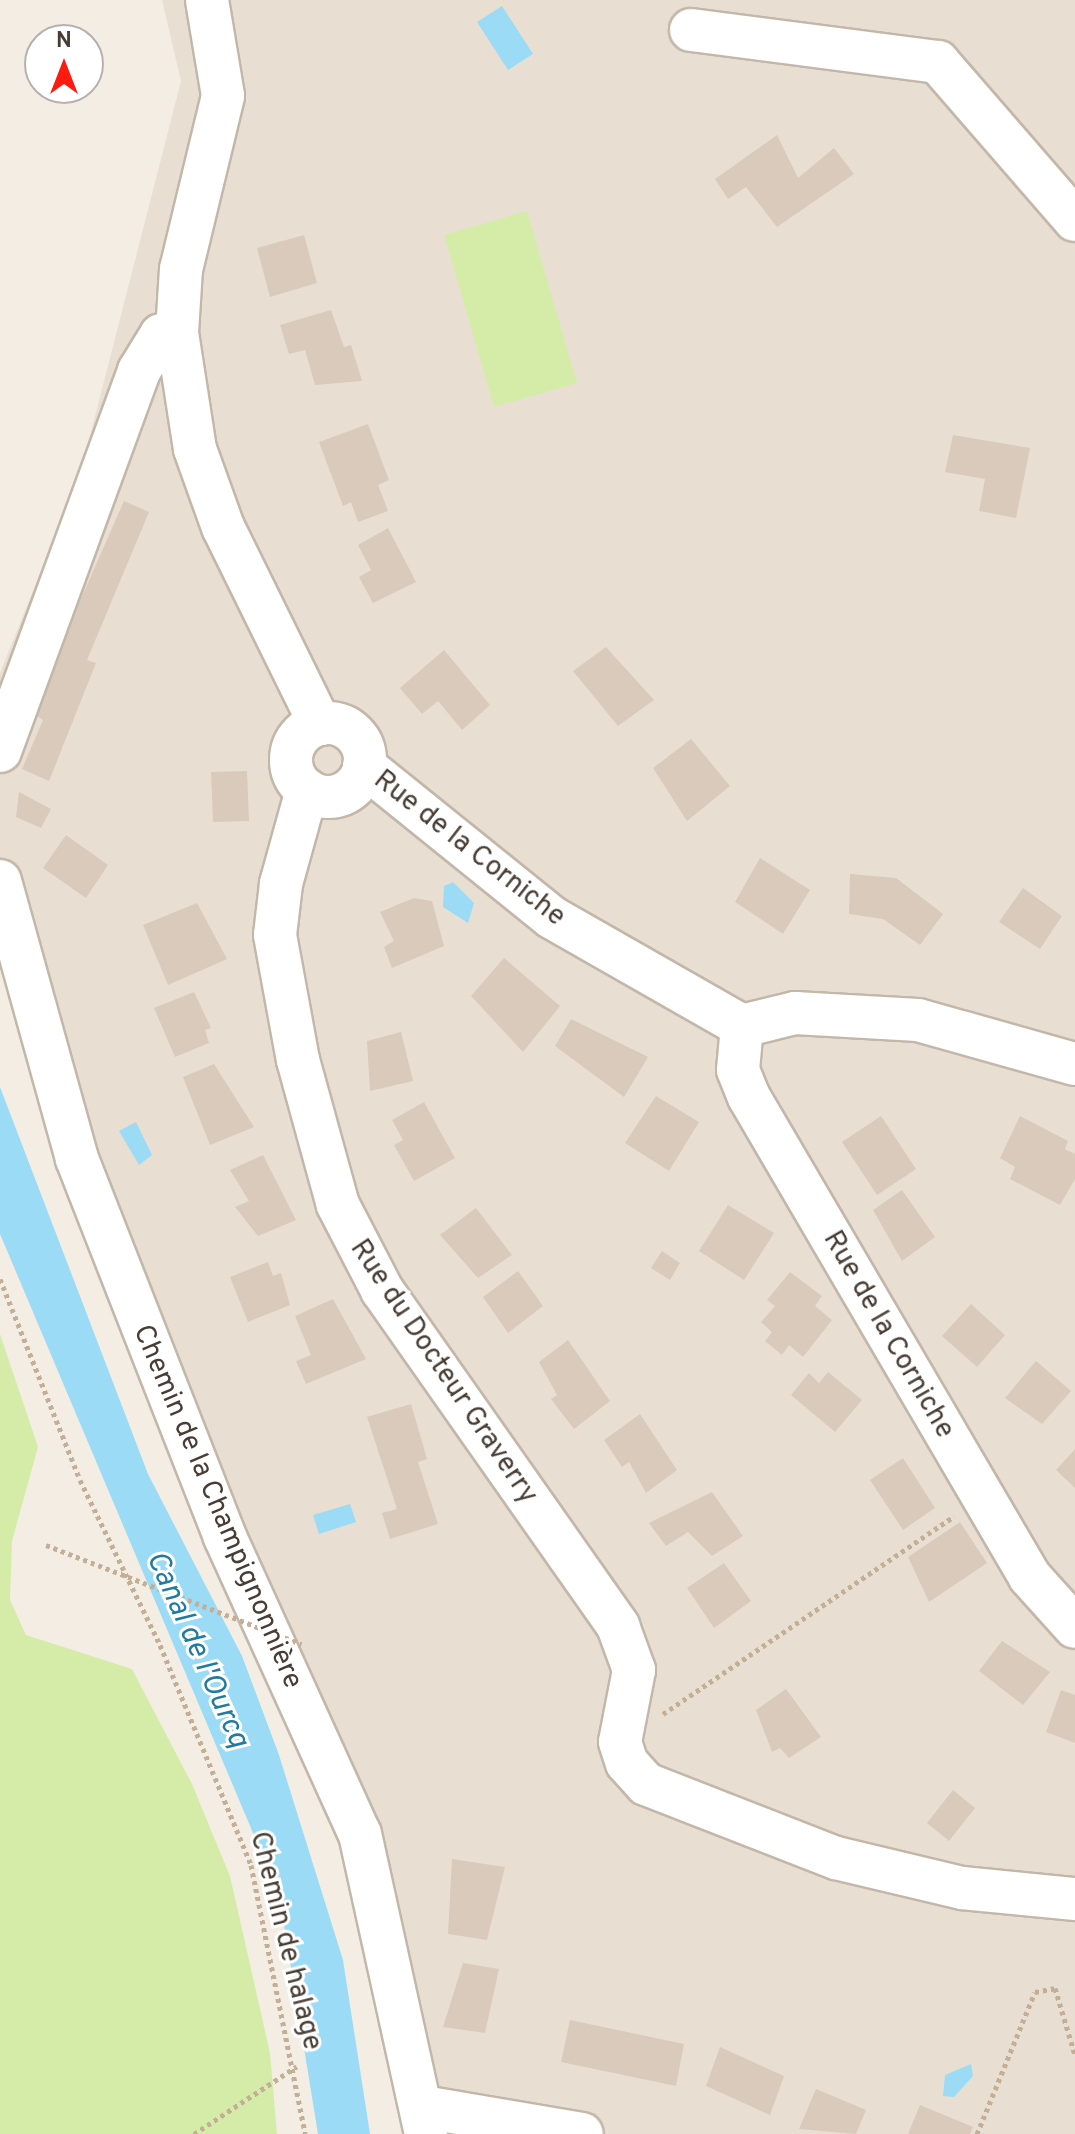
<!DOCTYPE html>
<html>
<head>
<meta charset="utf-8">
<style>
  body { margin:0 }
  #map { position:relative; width:1075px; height:2134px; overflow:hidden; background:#f4ede4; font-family:Overpass,sans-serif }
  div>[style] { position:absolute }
  .residential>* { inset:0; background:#e8dfd2 }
  .green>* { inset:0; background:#d5eca9 }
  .water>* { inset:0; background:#9bdbf6 }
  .building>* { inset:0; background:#d9cabc }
  .path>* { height:5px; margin-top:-2.5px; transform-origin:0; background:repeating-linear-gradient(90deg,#c3ae96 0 4px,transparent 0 8px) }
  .roads { filter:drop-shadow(2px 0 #c3b7a9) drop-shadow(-2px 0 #c3b7a9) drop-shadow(0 2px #c3b7a9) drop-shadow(0 -2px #c3b7a9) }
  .minor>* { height:42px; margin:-21px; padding:0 21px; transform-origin:21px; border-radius:21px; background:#fff }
  .minor>.ring { margin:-21px; padding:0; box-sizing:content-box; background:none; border:42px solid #fff; border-radius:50% }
  .path-bridge>* { height:5px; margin-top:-2.5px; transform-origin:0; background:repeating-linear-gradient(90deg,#c3ae96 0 4px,transparent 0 8px) }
  span { translate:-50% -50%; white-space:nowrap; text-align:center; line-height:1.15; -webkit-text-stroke:6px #fff; paint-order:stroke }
  .street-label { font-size:28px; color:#473d34 }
  .water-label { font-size:30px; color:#217aa2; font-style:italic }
  .north { position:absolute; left:24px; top:24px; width:80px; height:80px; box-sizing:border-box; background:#fff; border:2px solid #b5b1ae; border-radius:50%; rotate:0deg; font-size:22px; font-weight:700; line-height:32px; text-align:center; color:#473d34 }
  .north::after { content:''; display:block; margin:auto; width:28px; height:36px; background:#ff1a10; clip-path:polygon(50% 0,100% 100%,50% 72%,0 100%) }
</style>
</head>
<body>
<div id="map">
  <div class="residential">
    <div style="clip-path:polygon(162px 0,1075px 0,1075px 2134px,412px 2134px,366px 1905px,0 909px,0 673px,81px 471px,181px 81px)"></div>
  </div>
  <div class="green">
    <div style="clip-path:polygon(527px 211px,577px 383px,494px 407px,444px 235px)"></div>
    <div style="clip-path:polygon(0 1334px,38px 1447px,12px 1541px,10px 1600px,26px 1635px,132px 1669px,192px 1784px,230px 1876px,270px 2053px,277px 2134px,0 2134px)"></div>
  </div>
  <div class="water">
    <div style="clip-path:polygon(502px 6px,533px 54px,508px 70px,477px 22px)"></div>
    <div style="clip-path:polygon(453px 882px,474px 903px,468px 923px,443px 907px,444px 886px)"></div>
    <div style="clip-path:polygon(0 1087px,148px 1474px,242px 1656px,279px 1755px,343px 1960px,370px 2134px,318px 2134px,284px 1925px,256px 1840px,0 1234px)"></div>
    <div style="clip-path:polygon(136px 1122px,152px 1155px,139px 1165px,119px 1131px)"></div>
    <div style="clip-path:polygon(350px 1504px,356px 1522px,319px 1534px,313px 1515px)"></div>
    <div style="clip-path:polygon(971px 2064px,973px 2076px,954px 2097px,943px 2096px,945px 2075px)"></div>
  </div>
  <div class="building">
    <div style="clip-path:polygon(777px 135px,798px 178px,834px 148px,854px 174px,777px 227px,746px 187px,728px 199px,715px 179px)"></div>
    <div style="clip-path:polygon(304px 235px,317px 283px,270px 297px,257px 248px)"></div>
    <div style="clip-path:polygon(331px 310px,344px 347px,351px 345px,362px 381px,315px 385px,305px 350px,289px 354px,280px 325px)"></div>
    <div style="clip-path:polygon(368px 424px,389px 480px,378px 485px,388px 511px,358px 522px,351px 502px,343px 506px,319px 442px)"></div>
    <div style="clip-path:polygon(953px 435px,1030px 448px,1016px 518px,979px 511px,985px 479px,945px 472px)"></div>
    <div style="clip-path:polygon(124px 501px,149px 512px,87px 660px,96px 663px,49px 781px,22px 769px,43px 720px,31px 712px)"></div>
    <div style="clip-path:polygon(388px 528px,416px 582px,373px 603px,359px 577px,371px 570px,358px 545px)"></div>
    <div style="clip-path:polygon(606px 647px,654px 700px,618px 726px,573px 671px)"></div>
    <div style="clip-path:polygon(444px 650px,490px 705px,462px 730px,438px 701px,422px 714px,400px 688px)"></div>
    <div style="clip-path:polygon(691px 739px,730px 786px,687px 821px,653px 768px)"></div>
    <div style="clip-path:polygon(247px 771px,249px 821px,213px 822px,211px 772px)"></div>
    <div style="clip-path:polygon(19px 792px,51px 809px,41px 828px,16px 817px)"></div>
    <div style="clip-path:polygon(66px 835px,108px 865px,86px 898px,43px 868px)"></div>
    <div style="clip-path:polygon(760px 858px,810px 890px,783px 934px,735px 902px)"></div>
    <div style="clip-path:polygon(850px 874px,896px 878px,943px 914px,920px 945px,883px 919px,849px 914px)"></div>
    <div style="clip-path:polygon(1023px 888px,1062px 916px,1040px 949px,999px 922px)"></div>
    <div style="clip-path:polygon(414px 898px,432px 901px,444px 946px,392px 968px,384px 947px,394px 941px,380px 912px)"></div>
    <div style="clip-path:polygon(197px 903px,227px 959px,168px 985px,143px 925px)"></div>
    <div style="clip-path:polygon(504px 958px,560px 1006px,523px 1052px,471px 996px)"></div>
    <div style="clip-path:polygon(194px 992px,211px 1028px,205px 1030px,209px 1043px,175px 1057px,154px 1008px)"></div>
    <div style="clip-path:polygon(571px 1019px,648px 1057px,624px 1097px,555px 1046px)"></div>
    <div style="clip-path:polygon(401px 1032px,413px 1081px,370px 1091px,367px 1041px)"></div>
    <div style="clip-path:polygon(214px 1064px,254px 1127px,210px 1145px,183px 1077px)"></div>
    <div style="clip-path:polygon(656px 1096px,699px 1122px,669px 1171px,625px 1143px)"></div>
    <div style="clip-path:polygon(424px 1102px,455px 1158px,414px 1181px,394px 1145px,403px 1140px,392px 1120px)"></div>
    <div style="clip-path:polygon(881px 1116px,916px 1169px,877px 1195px,842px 1142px)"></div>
    <div style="clip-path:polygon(1020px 1116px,1068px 1141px,1065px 1149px,1075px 1154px,1075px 1179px,1060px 1205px,1010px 1179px,1015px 1167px,1000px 1158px)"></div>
    <div style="clip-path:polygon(263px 1155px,296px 1220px,258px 1236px,235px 1207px,249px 1201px,230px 1170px)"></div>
    <div style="clip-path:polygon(902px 1190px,935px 1237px,902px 1261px,873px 1210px)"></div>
    <div style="clip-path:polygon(728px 1205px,774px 1233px,744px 1280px,699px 1251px)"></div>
    <div style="clip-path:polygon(476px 1208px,512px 1255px,478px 1278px,440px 1235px)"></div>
    <div style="clip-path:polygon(662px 1251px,680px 1263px,670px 1280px,651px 1268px)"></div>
    <div style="clip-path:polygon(268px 1262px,273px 1276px,281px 1273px,290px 1305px,248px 1322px,230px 1277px)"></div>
    <div style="clip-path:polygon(518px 1271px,543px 1306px,508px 1333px,483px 1297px)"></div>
    <div style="clip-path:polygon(790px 1272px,822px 1296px,815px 1306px,832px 1320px,803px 1357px,789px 1345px,782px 1355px,765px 1341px,772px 1332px,761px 1322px,775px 1306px,767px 1300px)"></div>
    <div style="clip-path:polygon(333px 1299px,366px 1359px,306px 1384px,296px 1361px,311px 1355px,295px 1316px)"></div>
    <div style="clip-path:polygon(971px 1304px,1005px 1335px,977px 1367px,942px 1336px)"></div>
    <div style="clip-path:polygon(568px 1340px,610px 1401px,574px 1429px,551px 1399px,557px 1395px,539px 1362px)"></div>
    <div style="clip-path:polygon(1036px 1361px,1071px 1391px,1042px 1424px,1005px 1398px)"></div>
    <div style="clip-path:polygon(828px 1372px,862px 1400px,835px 1432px,791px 1395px,809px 1373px,819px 1383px)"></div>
    <div style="clip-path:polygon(411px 1404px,427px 1459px,418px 1462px,438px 1524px,390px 1539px,382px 1513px,397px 1509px,367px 1417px)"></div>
    <div style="clip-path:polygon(640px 1414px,677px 1470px,646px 1493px,629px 1462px,622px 1467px,604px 1440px)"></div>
    <div style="clip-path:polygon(1075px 1449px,1075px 1488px,1056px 1470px)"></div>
    <div style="clip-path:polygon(903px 1458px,935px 1508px,903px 1530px,870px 1480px)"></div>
    <div style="clip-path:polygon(712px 1492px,743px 1536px,712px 1556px,688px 1532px,666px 1546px,649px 1523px)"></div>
    <div style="clip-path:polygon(960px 1522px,987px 1563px,929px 1602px,908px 1557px)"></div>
    <div style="clip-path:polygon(724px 1563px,751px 1601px,714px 1628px,687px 1588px)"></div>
    <div style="clip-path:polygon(1002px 1641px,1050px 1672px,1023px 1705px,979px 1671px)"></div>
    <div style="clip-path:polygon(786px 1689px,821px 1737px,789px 1758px,780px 1748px,772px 1752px,756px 1710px)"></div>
    <div style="clip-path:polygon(1061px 1690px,1075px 1695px,1075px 1743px,1046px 1732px)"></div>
    <div style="clip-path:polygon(953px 1790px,975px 1808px,949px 1841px,927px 1823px)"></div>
    <div style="clip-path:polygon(452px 1859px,505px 1867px,487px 1940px,448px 1934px)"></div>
    <div style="clip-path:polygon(463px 1963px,499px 1969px,485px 2033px,443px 2027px)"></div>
    <div style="clip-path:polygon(570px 2020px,684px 2044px,676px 2086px,561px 2062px)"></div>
    <div style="clip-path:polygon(720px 2047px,784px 2076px,770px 2115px,706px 2086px)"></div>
    <div style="clip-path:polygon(816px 2089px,866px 2110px,856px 2134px,799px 2129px)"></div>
    <div style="clip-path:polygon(920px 2105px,973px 2127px,970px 2134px,908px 2134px)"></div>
  </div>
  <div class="path">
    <div style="left:0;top:1279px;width:216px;rotate:68.3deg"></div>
    <div style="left:80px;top:1480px;width:183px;rotate:64.1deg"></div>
    <div style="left:160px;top:1645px;width:238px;rotate:67.5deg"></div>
    <div style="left:251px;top:1865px;width:274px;rotate:78.6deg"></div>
    <div style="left:663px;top:1714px;width:352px;rotate:-34.2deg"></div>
    <div style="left:194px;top:2134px;width:123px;rotate:-33.4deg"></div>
    <div style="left:977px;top:2134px;width:153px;rotate:-67.8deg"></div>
    <div style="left:1035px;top:1992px;width:20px;rotate:-11deg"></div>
    <div style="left:1055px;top:1988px;width:70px;rotate:73.4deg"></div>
  </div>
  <div class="roads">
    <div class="minor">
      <div style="left:207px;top:0;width:97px;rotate:80.5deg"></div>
      <div style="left:223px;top:96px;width:178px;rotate:103.6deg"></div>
      <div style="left:181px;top:269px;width:64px;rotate:93.6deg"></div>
      <div style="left:177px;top:333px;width:117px;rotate:81.2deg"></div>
      <div style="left:195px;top:449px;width:83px;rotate:70.3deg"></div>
      <div style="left:223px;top:527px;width:220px;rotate:63.8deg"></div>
      <div style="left:691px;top:30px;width:249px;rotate:7.4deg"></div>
      <div style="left:938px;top:62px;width:209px;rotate:49.1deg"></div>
      <div class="ring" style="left:291px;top:723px;width:32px;height:32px"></div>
      <div style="left:0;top:751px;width:405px;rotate:-69.9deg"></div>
      <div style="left:139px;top:371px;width:42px;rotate:-58.6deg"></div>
      <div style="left:161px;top:335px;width:16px;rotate:-7deg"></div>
      <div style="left:364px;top:766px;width:240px;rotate:38.9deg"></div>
      <div style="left:551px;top:917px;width:220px;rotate:29.7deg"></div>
      <div style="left:742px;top:1026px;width:55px;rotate:-13.8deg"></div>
      <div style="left:795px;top:1013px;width:123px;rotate:3.3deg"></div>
      <div style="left:918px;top:1020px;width:163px;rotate:15.7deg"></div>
      <div style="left:307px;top:790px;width:98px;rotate:105.5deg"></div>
      <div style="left:281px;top:884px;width:51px;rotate:96.7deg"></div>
      <div style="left:275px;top:935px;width:127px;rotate:79.6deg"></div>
      <div style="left:298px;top:1060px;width:150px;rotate:74.6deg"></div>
      <div style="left:338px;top:1205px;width:96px;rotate:62.6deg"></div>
      <div style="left:382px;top:1290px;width:411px;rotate:54.9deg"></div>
      <div style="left:618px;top:1626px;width:47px;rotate:70deg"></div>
      <div style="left:634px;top:1670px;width:73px;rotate:101deg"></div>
      <div style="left:620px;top:1742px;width:22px;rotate:72deg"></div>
      <div style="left:627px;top:1763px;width:28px;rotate:48deg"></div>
      <div style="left:646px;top:1784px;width:204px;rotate:21.3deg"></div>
      <div style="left:836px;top:1858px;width:130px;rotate:13.4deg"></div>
      <div style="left:962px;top:1888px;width:114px;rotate:5.6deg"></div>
      <div style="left:0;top:881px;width:288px;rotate:74.5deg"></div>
      <div style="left:77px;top:1159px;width:406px;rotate:68.6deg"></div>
      <div style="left:225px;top:1537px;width:326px;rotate:65.6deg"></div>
      <div style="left:360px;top:1834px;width:307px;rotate:77.6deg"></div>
      <div style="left:742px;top:1026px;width:44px;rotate:95.2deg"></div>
      <div style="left:738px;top:1070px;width:29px;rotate:68deg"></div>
      <div style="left:749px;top:1097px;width:556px;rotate:59.65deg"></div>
      <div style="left:1030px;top:1577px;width:67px;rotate:48deg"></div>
      <div style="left:423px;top:2107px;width:161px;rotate:9.6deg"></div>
    </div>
  </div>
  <div class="path-bridge">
    <div style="left:46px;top:1545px;width:274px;rotate:21.2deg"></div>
  </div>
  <div class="street-label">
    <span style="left:469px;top:849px;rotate:38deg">Rue de la Corniche</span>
    <span style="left:888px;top:1335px;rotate:60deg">Rue de la Corniche</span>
    <span style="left:443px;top:1372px;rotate:56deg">Rue du Docteur Graverry</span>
    <span style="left:217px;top:1507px;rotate:67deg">Chemin de la Champignonnière</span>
    <span style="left:285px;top:1941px;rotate:76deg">Chemin de halage</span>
  </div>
  <div class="water-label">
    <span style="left:196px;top:1650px;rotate:66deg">Canal de l'Ourcq</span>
  </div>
  <div class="north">N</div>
</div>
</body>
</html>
